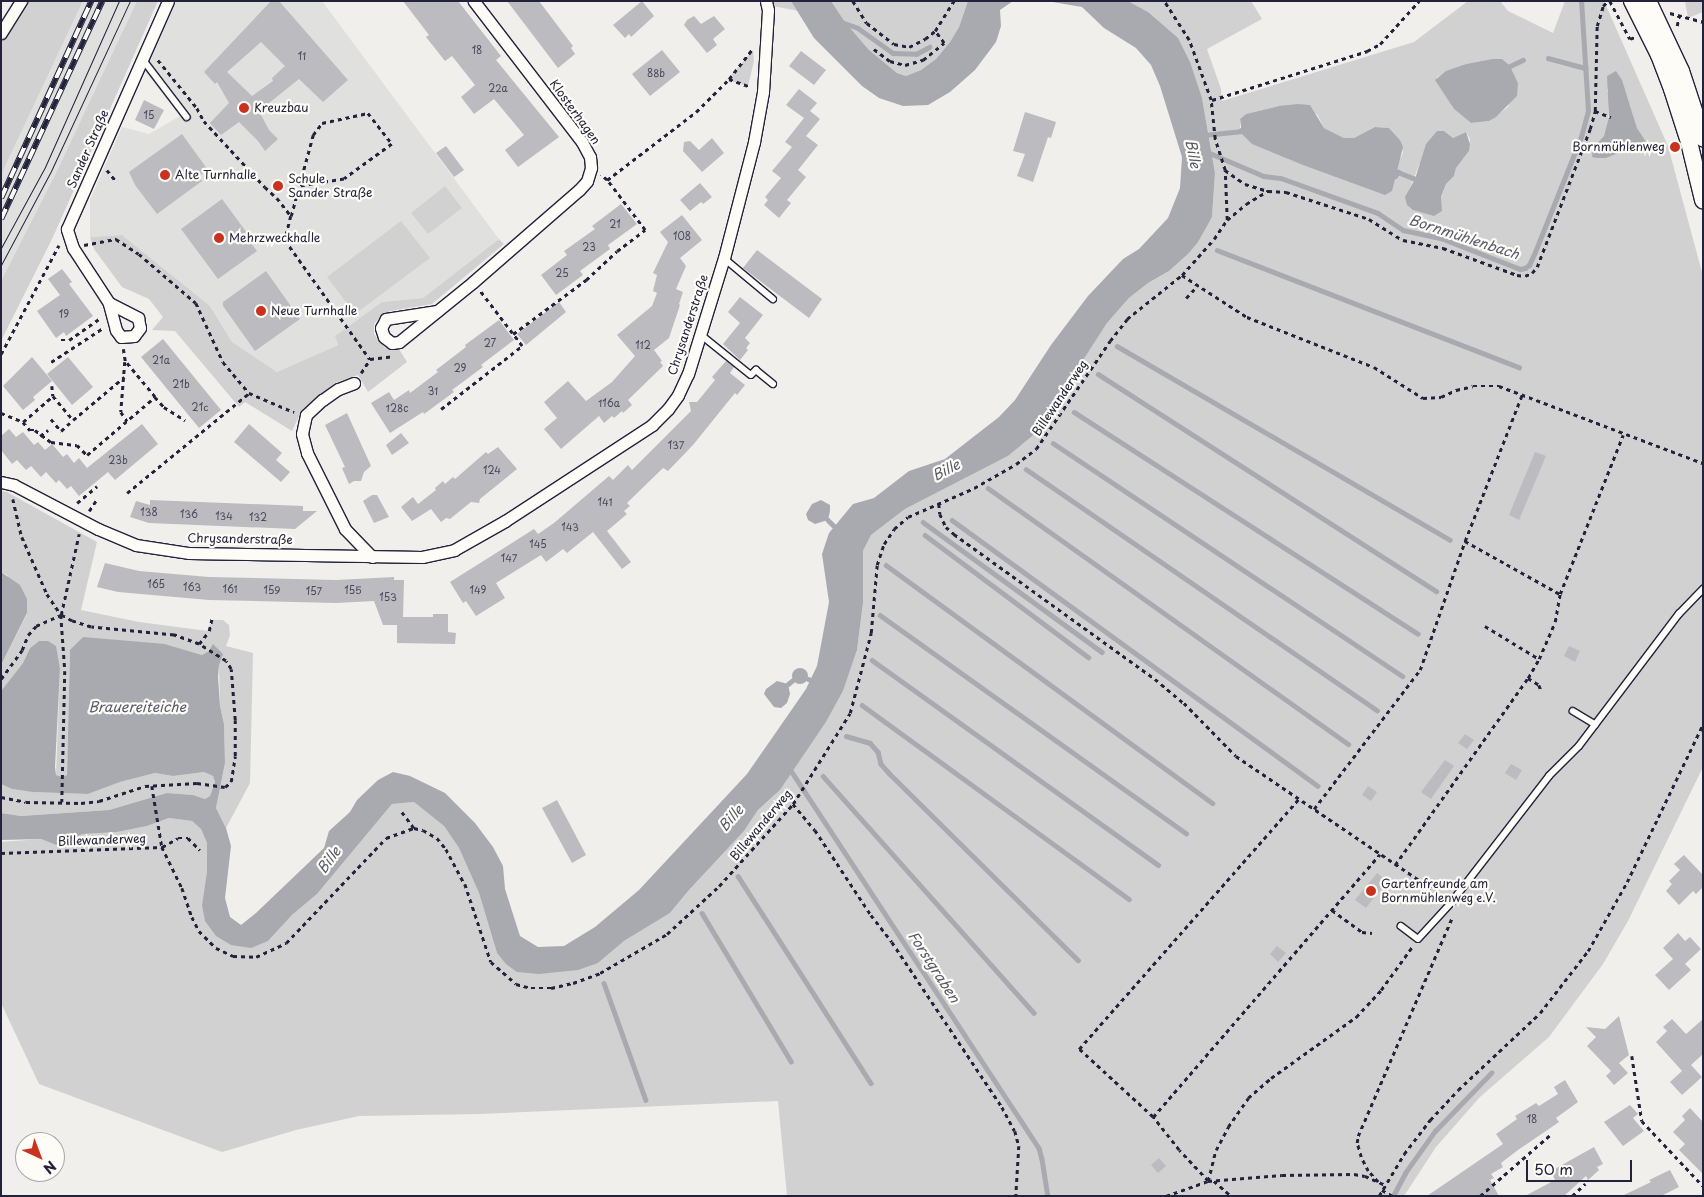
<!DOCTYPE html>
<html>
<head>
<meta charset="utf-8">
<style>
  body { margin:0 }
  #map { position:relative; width:1704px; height:1197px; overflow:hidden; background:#f0efec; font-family:"Playpen Sans",sans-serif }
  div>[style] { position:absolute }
  .built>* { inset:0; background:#e0e0df }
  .green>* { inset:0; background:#d2d1d1 }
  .water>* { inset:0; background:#a9a9b0 }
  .round { border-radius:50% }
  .stream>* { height:4.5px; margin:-2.25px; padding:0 2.25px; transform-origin:2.25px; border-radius:2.25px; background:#a9a9b0 }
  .building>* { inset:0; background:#bcbcc0 }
  .path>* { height:2.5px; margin-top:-1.25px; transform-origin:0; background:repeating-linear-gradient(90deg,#22223b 0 4px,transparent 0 8px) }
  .roads { filter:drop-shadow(1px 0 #22223b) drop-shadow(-1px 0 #22223b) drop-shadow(0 1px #22223b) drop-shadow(0 -1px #22223b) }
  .service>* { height:5.5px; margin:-2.75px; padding:0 2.75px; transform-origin:2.75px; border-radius:2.75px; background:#fdfcf7 }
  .minor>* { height:11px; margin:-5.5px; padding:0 5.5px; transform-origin:5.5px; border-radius:5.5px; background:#fdfcf7 }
  .secondary>* { height:16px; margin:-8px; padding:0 8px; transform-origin:8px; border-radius:8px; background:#fdfcf7 }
  .tram>* { height:1px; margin:-0.5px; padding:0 0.5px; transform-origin:0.5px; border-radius:0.5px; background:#22223b }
  .rail>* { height:5.5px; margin-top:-2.75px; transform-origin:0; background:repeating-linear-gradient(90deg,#fdfcf7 0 11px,#22223b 0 22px); box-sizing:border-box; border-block:1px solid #22223b }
  .dots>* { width:14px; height:14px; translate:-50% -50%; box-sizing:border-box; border:2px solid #fdfcf7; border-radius:50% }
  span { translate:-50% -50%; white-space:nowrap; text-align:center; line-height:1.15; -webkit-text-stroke:4.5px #fdfcf7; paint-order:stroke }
  .number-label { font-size:10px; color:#48485c }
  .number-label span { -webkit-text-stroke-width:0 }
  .poi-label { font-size:12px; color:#22223b }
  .left { translate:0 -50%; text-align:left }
  .right { translate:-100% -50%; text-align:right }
  .street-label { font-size:12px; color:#22223b }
  .water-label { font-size:14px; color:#58586a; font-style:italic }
  .frame { position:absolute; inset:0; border:2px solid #22223b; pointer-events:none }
  .north { position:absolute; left:15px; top:1132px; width:50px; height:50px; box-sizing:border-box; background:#fdfcf7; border:1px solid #a5a5ac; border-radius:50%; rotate:137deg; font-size:14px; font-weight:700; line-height:20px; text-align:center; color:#22223b }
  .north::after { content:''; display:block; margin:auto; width:18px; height:22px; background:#c8321e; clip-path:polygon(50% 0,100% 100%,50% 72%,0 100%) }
  .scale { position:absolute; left:1526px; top:1160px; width:106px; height:22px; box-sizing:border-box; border:2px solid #22223b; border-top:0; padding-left:6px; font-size:15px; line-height:18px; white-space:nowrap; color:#22223b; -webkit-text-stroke:4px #fdfcf7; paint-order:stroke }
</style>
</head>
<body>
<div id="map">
  <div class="built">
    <div style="clip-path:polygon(83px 1px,137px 1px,56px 173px,1px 281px,1px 175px)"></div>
    <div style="clip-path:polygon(174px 1px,322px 1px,499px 239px,423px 298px,382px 302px,335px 336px,338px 345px,277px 372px,232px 342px,210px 306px,122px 235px,90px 237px,90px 200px,122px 127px,149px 134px,180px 116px,143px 69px)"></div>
  </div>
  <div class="green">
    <div style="clip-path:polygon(27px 1px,83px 1px,1px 175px,1px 41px)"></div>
    <div style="clip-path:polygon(137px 1px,158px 1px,53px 237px,1px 341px,1px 281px,56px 173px)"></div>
    <div style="clip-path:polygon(766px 1px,791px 1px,799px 11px,767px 5px)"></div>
    <div style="clip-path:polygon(831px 1px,968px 1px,959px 27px,950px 42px,936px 59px,921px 70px,906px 76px,897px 73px,869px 50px,845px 22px)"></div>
    <div style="clip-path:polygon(evenodd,1128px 1px,1251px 1px,1262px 19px,1207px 49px,1221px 89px,1222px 101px,1414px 42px,1468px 1px,1500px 1px,1508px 11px,1553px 33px,1565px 1px,1604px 1px,1668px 146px,1703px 276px,1703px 767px,1628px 921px,1603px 964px,1549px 1037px,1480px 1097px,1436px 1147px,1404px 1196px,787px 1196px,778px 1101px,479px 1114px,359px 1116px,296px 1130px,222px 1152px,39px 1084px,1px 1003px,1px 842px,41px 839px,56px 845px,83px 834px,117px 832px,147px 826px,169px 818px,192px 821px,201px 829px,207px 843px,207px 871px,202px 905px,268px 941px,292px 915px,317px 894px,392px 804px,414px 802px,444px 826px,459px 848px,479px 893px,497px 953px,598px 963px,624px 941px,670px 913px,689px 890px,744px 831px,758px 810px,780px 790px,826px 722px,843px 691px,857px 650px,863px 603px,863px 551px,871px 535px,905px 509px,1008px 456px,1037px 432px,1107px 323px,1129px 298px,1148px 283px,1169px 271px,1188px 254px,1212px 217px,1215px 173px,1202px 98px,1148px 12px,1128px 1px,1492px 59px,1510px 66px,1518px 83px,1508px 107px,1489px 121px,1471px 123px,1454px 109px,1437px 77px,1466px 64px,1492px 59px,1128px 1px,1607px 89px,1625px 90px,1637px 128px,1645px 140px,1633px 152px,1614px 153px,1606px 158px,1593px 147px,1604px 136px,1608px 125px,1609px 98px,1607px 89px,1128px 1px,1279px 106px,1317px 114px,1324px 128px,1344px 138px,1354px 138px,1375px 127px,1389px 128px,1400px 140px,1403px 153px,1400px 159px,1240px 131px,1240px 119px,1246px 114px,1279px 106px,1128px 1px,1444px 131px,1453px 138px,1466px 132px,1470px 139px,1469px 151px,1456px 168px,1454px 176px,1446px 184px,1441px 198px,1406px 198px,1419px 165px,1444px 131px)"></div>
    <div style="clip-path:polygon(1685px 1px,1703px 1px,1703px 12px,1688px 18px)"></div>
    <div style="clip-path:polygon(753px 50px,754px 61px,748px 86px,727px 80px)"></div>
    <div style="clip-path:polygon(445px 186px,462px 208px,428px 234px,411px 213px)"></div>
    <div style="clip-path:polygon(401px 221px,430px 258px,355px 314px,327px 277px)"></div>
    <div style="clip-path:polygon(122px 235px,210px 306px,232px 342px,277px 372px,338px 345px,335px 336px,382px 302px,423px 298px,499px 239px,504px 244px,432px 304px,390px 311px,382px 315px,374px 324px,374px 334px,385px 348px,399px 349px,407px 362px,368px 392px,358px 375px,335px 383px,302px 410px,292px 431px,245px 402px,239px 407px,175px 331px,152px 330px,163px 317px,149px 299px,122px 287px,94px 249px,90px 237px)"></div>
    <div style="clip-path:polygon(1px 491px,7px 492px,97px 542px,81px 610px,139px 622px,208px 631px,209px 626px,214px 620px,223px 620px,229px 625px,230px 635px,226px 646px,253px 653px,250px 783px,226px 828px,216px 808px,225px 763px,224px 724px,220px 706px,219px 665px,209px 651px,202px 655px,165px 644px,70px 650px,67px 775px,62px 777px,56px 775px,60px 669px,48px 641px,39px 641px,30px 648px,23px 663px,1px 691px,1px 665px,27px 614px,7px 575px,1px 572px)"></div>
    <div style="clip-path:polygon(204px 772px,213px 776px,215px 782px,210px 796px,205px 799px,193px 795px,167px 793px,109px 810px,21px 816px,1px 813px,1px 784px,12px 789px,32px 792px,88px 794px,120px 782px,155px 773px,173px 776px)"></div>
  </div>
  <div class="water">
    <div style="clip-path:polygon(791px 1px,831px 1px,845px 22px,869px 50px,897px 73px,906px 76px,921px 70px,936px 59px,950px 42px,959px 27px,968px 1px,1013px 1px,1000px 10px,1001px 26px,996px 42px,975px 70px,950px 92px,928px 105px,903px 106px,879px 98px,862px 86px,814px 38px)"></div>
    <div style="clip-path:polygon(1047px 1px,1128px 1px,1148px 12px,1178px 38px,1190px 62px,1202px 98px,1215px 173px,1212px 217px,1198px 242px,1188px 254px,1169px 271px,1148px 283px,1129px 298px,1107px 323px,1037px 432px,1008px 456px,905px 509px,871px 535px,863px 551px,863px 603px,857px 650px,843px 691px,826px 722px,780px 790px,758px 810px,744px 831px,689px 890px,670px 913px,624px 941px,598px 963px,578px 970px,539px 974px,517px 972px,506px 964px,497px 953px,479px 893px,459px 848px,444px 826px,414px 802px,392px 804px,317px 894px,292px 915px,268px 941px,251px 948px,231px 945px,216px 936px,205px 921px,202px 905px,207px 871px,207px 843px,201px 829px,192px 821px,169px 818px,147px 826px,117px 832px,83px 834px,56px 845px,41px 839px,1px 840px,1px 813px,21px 816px,109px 810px,167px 793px,193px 795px,205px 799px,210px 796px,215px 782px,213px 776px,204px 772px,173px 776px,155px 773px,120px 782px,88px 794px,32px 792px,12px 789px,1px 784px,1px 691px,23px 663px,30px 648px,39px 641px,48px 641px,56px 646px,60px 669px,55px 767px,56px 775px,62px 777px,67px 775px,70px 650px,83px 637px,165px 644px,202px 655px,209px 651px,213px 644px,223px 654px,219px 665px,218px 677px,220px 706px,224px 724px,225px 763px,216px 808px,226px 828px,231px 846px,225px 898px,230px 917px,241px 925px,256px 913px,324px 848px,329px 831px,350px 812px,357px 800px,378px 780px,393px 772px,410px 776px,445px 793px,475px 823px,493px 847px,503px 866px,505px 889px,520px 936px,538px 947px,564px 946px,595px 927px,639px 890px,747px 774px,806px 689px,817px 666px,829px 602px,822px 554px,829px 533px,853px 504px,874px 498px,909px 471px,945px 459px,999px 417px,1015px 400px,1051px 345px,1088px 296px,1123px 259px,1139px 249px,1168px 218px,1180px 188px,1182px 157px,1160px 86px,1151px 65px,1136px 48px,1104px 28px,1082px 7px)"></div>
    <div style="clip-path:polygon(1492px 59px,1502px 59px,1510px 66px,1518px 83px,1517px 96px,1496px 117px,1489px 121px,1471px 123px,1454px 109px,1435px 80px,1446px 71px,1466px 64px)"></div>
    <div style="clip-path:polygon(1616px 71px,1622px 80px,1637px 128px,1645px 140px,1645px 144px,1638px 151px,1626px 150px,1606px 158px,1597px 158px,1592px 157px,1593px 147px,1604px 136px,1609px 117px,1607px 76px)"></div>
    <div style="clip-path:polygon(1298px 104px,1310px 105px,1324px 128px,1344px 138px,1354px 138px,1375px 127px,1389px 128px,1400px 140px,1403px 147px,1392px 191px,1385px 195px,1303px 165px,1252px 144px,1242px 134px,1240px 119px,1246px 114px,1279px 106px)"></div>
    <div style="clip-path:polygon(1437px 131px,1444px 131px,1453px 138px,1466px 132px,1470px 144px,1469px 151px,1456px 168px,1454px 176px,1446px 184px,1441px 197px,1442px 211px,1434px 216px,1413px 210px,1407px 205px,1405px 197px,1415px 179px,1426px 144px)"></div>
    <div style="clip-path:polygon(821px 500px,830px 505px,830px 511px,828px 520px,815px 524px,808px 520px,806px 514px,812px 504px)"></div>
    <div style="clip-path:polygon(1px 572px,20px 585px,27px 599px,27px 613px,1px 665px)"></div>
    <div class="round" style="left:792px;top:668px;width:16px;height:16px"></div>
    <div style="clip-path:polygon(777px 681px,788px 684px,790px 694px,787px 703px,781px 708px,774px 707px,764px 694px,766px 689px)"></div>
  </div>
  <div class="stream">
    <div style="left:841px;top:22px;width:18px;rotate:19deg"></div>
    <div style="left:858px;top:28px;width:43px;rotate:35.5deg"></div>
    <div style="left:893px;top:53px;width:23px;rotate:2deg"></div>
    <div style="left:916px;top:54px;width:15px;rotate:-28deg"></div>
    <div style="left:1548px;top:58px;width:39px;rotate:15deg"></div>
    <div style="left:1510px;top:66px;width:14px;rotate:-25deg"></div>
    <div style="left:1204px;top:135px;width:36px;rotate:-6deg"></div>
    <div style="left:1240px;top:131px;width:6px;rotate:-39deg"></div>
    <div style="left:1205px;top:151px;width:64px;rotate:23deg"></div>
    <div style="left:1264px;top:176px;width:17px;rotate:7deg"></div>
    <div style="left:1281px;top:178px;width:103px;rotate:19.8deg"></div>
    <div style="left:1378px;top:213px;width:30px;rotate:34deg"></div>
    <div style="left:1403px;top:230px;width:39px;rotate:12deg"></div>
    <div style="left:1441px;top:238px;width:85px;rotate:21.4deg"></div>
    <div style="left:1520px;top:269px;width:5px;rotate:-11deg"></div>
    <div style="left:1525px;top:268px;width:5px;rotate:-37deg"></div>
    <div style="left:1529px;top:265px;width:14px;rotate:-65deg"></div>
    <div style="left:1535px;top:252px;width:124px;rotate:-68.2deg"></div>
    <div style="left:1581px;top:137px;width:27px;rotate:-75deg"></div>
    <div style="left:1588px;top:111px;width:110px;rotate:-93.6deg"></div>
    <div style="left:1392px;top:175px;width:3px;rotate:18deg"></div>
    <div style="left:1395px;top:176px;width:5px;rotate:-53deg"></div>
    <div style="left:1398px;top:172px;width:18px;rotate:22deg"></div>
    <div style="left:1217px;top:250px;width:324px;rotate:21.2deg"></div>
    <div style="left:1117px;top:346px;width:385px;rotate:30.2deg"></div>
    <div style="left:1098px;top:374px;width:402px;rotate:32.7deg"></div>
    <div style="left:1074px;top:412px;width:409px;rotate:32.8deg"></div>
    <div style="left:1053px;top:443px;width:420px;rotate:33.7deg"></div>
    <div style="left:1026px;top:469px;width:426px;rotate:34.5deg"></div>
    <div style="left:988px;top:488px;width:442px;rotate:35.4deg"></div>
    <div style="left:828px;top:520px;width:10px;rotate:45deg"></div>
    <div style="left:952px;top:520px;width:452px;rotate:36deg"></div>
    <div style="left:923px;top:522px;width:221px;rotate:36deg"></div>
    <div style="left:925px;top:535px;width:204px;rotate:36.8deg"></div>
    <div style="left:886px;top:565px;width:404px;rotate:36.1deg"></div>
    <div style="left:880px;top:615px;width:376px;rotate:35.5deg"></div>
    <div style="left:872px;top:660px;width:352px;rotate:35.6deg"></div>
    <div style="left:808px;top:679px;width:3px;rotate:18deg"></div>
    <div style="left:788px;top:684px;width:6px;rotate:-39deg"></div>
    <div style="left:862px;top:705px;width:330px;rotate:36deg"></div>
    <div style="left:846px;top:736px;width:25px;rotate:16deg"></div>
    <div style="left:870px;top:743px;width:12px;rotate:48deg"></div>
    <div style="left:878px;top:752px;width:12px;rotate:76deg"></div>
    <div style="left:881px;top:764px;width:12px;rotate:48deg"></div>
    <div style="left:889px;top:773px;width:266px;rotate:44.7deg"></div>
    <div style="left:788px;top:766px;width:457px;rotate:56.7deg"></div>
    <div style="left:1039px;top:1148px;width:11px;rotate:75deg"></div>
    <div style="left:1042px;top:1159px;width:37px;rotate:81deg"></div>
    <div style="left:823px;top:776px;width:317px;rotate:48.3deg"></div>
    <div style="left:738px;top:876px;width:246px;rotate:57.3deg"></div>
    <div style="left:702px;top:913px;width:173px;rotate:59deg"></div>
    <div style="left:604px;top:983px;width:124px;rotate:70.3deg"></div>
    <div style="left:1393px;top:1196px;width:26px;rotate:-62deg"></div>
    <div style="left:1405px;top:1173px;width:52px;rotate:-54.5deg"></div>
    <div style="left:1435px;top:1131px;width:81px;rotate:-46deg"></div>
  </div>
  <div class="building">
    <div style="clip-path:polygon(evenodd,271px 1px,279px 1px,348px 80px,323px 102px,299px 79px,259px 111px,269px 130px,278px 139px,265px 151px,258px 141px,239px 122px,221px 135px,210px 123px,229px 103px,217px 82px,215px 84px,204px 72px,271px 1px,261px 42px,285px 66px,272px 78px,273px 81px,252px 96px,227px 72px,261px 42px)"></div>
    <div style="clip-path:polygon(403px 1px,458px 1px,501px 56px,496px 60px,559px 137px,518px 167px,505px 150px,524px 135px,494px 99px,474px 114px,461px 97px,475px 85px,452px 56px,445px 61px,426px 37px,429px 35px)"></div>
    <div style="clip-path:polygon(507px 1px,539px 1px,573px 46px,571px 48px,575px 54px,558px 68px)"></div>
    <div style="clip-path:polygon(642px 1px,654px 16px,631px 37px,629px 34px,625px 38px,613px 25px)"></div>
    <div style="clip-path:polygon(694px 16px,701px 24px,714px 16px,725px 29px,713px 39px,717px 45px,707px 53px,684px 25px,687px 20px)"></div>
    <div style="clip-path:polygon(662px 50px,680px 72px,650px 96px,632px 74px)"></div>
    <div style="clip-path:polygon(801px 51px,826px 70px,814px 85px,789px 66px)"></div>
    <div style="clip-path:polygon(799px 89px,817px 103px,810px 111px,820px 119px,806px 136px,818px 145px,798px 170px,806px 177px,787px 200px,791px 203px,779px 218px,764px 205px,768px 200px,765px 197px,781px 178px,772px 171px,792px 147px,785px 142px,804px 118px,786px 105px)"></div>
    <div style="clip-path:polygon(144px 100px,164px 110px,154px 129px,135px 120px)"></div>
    <div style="clip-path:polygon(1025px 112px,1056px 122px,1051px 138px,1048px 137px,1033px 182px,1017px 176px,1025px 154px,1013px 151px)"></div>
    <div style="clip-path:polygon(182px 134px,208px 170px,199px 176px,202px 181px,157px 214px,135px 185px,129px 172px)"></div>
    <div style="clip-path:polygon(712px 138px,724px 153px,702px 172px,683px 151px,684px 142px,690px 141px,699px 150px)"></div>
    <div style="clip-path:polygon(446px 146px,464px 170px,454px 177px,436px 153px)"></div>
    <div style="clip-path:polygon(700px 183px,712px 197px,703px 204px,701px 202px,690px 211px,680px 200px)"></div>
    <div style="clip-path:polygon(222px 199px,250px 237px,248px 239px,257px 251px,218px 279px,181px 229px)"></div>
    <div style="clip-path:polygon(621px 204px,637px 224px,608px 245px,610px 249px,580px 271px,583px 275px,556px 295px,541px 275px,567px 255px,564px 251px,595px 229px,592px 226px)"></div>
    <div style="clip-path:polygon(682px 215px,702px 240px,680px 258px,686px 266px,676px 289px,683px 292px,679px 304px,680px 305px,669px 338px,654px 350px,662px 361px,660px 362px,663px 366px,628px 400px,632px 405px,623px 413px,622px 411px,614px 418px,612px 416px,604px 423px,599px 416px,561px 449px,544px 429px,557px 418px,544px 402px,568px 381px,586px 401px,612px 382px,635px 356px,617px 335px,652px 306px,657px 293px,653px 291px,657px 275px,653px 273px,668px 242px,660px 232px)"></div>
    <div style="clip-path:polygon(757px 250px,822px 299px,809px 318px,743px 268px)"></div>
    <div style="clip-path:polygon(62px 269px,72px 282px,69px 284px,93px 316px,66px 336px,64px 332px,56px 338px,37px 311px,60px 295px,48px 279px)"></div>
    <div style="clip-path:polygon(266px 271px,300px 319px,255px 351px,223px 306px,223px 302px)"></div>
    <div style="clip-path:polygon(740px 297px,763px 315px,745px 338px,750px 343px,746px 348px,748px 350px,740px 360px,723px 344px,740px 323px,728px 312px)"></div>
    <div style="clip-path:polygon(559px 302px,566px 312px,526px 345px,517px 334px)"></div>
    <div style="clip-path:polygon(499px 320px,514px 340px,481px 365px,483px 367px,452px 390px,454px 392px,424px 414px,423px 412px,390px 433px,371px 403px,389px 392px,394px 400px,409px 390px,410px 393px,438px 372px,436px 370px,466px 347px,465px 345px)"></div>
    <div style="clip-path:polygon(163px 339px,221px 410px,199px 428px,141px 357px)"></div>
    <div style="clip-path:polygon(32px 357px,52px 381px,33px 397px,35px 400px,23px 410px,3px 386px)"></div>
    <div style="clip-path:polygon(68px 357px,93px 387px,72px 405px,47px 374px)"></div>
    <div style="clip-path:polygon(726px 361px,734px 367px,730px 373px,745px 385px,737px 395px,735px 393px,693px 445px,668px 471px,663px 468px,627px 503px,630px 506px,624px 511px,627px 514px,607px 531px,631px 562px,622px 569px,593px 532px,567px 553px,563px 549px,546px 562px,541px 555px,496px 583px,505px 598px,476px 616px,466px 601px,463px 603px,450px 582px,534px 529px,538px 534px,554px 523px,609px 476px,613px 480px,628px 465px,632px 470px,691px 411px,689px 402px,697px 402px,715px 380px,712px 377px)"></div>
    <div style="clip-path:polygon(347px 413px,371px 466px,364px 472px,361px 481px,354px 481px,349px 484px,342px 468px,345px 467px,325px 425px)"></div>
    <div style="clip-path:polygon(142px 424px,158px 444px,115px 480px,108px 472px,79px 496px,71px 486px,67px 489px,59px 480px,56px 483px,46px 472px,41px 477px,31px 466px,26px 470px,17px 460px,12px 464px,1px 450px,1px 436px,9px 429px,16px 437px,23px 432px,34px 445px,38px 442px,45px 450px,52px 444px,63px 457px,67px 454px,74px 463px,79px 458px,87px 468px)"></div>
    <div style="clip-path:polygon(249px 424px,282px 453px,276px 460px,290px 472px,281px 482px,234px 442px)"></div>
    <div style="clip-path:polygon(401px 433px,409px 443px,392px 455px,386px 445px)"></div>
    <div style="clip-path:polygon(498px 447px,517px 469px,480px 499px,479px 503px,471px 502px,450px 519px,446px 518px,441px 522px,431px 509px,412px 521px,401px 507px,413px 497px,418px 504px,436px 490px,435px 488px,443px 481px,445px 484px,453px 477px,455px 479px,486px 452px,488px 454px)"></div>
    <div style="clip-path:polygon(1535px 452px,1546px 456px,1519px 520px,1509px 515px)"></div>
    <div style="clip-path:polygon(372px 495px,377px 495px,389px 517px,374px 523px,363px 501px)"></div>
    <div style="clip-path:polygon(150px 500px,303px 506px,303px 511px,317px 511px,295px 529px,149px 523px,130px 517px,136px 501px,150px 505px)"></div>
    <div style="clip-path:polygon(105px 563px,139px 571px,209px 577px,336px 580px,394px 577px,394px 580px,404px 580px,403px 617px,433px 617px,433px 614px,448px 614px,448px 632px,456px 633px,455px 644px,397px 643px,397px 625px,383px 625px,374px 601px,336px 603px,209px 600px,118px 592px,97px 587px)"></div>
    <div style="clip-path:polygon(1569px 646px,1580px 651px,1575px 662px,1564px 656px)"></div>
    <div style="clip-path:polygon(1465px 734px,1474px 740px,1467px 749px,1458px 743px)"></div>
    <div style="clip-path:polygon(1445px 760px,1454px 766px,1431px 799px,1421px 792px)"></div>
    <div style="clip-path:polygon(1511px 764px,1522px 770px,1516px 780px,1505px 773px)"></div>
    <div style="clip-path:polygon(1368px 786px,1377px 792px,1371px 801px,1362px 795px)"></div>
    <div style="clip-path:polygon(557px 800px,586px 855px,572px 863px,542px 808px)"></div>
    <div style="clip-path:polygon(1684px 855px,1703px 875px,1703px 887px,1696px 894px,1693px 891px,1679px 905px,1666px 891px,1672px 884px,1669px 881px,1680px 870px,1674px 864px)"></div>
    <div style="clip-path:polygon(1377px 873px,1387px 881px,1366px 908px,1355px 900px)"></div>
    <div style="clip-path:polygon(1678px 933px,1685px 941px,1690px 937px,1701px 949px,1685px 964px,1691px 970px,1669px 990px,1655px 975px,1673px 959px,1663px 948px)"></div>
    <div style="clip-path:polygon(1277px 946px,1286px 953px,1278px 962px,1270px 954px)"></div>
    <div style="clip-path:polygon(1619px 1016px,1629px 1055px,1619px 1063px,1628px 1073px,1614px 1085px,1606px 1076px,1611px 1071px,1587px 1046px,1596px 1037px,1586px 1027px,1605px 1029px)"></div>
    <div style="clip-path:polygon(1672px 1019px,1686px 1034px,1703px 1019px,1703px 1054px,1691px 1065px,1702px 1077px,1682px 1095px,1670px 1082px,1682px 1071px,1656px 1042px,1667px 1031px,1663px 1027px)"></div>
    <div style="clip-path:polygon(1565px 1080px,1578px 1102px,1556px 1118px,1559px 1122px,1518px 1150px,1501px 1163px,1503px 1167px,1491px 1174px,1494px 1178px,1490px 1180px,1499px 1196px,1427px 1196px,1503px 1144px,1496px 1134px,1517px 1119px,1515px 1116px,1536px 1103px,1539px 1106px,1558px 1094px,1554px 1087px)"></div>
    <div style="clip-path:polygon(1630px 1105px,1638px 1114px,1633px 1118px,1644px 1131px,1623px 1146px,1604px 1122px)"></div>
    <div style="clip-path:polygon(1690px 1108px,1703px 1122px,1703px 1174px,1679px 1150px,1685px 1144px,1673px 1132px,1685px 1120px,1682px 1116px)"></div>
    <div style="clip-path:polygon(1594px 1147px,1603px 1164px,1597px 1167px,1599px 1170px,1588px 1180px,1586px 1176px,1564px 1196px,1525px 1196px,1555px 1180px,1551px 1171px)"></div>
    <div style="clip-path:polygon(1159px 1158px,1166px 1166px,1158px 1173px,1151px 1165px)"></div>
    <div style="clip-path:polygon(1670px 1170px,1679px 1187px,1661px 1196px,1622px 1196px,1651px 1182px,1649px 1180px)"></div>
  </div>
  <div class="path">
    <div style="left:853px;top:1px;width:26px;rotate:58deg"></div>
    <div style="left:867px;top:23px;width:34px;rotate:38deg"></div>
    <div style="left:894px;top:44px;width:15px;rotate:11deg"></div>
    <div style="left:909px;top:47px;width:18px;rotate:-27deg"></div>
    <div style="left:925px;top:39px;width:13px;rotate:-39deg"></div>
    <div style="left:935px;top:31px;width:36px;rotate:-58deg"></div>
    <div style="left:1610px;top:1px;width:43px;rotate:62.2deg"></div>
    <div style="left:1630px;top:39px;width:5px;rotate:-22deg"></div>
    <div style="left:1670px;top:13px;width:34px;rotate:15deg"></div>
    <div style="left:1677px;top:26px;width:10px;rotate:-79deg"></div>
    <div style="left:874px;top:49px;width:20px;rotate:37deg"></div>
    <div style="left:890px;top:61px;width:16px;rotate:15deg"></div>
    <div style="left:905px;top:65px;width:19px;rotate:-16deg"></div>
    <div style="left:923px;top:60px;width:27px;rotate:-39deg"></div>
    <div style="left:944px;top:43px;width:15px;rotate:-127deg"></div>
    <div style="left:158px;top:60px;width:62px;rotate:50.9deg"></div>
    <div style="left:197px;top:108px;width:15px;rotate:62deg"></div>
    <div style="left:204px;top:121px;width:90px;rotate:47.3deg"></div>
    <div style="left:265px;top:187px;width:16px;rotate:43deg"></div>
    <div style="left:277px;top:198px;width:23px;rotate:52deg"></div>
    <div style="left:291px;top:216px;width:25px;rotate:104deg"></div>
    <div style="left:285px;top:240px;width:146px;rotate:54.5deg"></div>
    <div style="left:729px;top:79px;width:23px;rotate:20deg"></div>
    <div style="left:1212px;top:100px;width:163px;rotate:-17.5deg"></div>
    <div style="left:1367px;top:51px;width:15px;rotate:-28deg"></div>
    <div style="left:1380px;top:44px;width:58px;rotate:-47.8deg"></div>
    <div style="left:1595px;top:111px;width:17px;rotate:21deg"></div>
    <div style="left:107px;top:170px;width:13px;rotate:51deg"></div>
    <div style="left:1225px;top:170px;width:24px;rotate:35deg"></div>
    <div style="left:1245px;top:184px;width:24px;rotate:17deg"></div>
    <div style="left:607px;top:180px;width:112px;rotate:-37.4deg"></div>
    <div style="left:696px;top:112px;width:47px;rotate:-45deg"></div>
    <div style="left:729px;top:79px;width:37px;rotate:-52deg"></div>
    <div style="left:291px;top:216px;width:84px;rotate:-74.8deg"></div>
    <div style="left:313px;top:135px;width:15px;rotate:-53deg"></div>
    <div style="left:322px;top:123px;width:47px;rotate:-12.3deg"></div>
    <div style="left:368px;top:113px;width:39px;rotate:52deg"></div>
    <div style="left:392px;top:144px;width:59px;rotate:143.9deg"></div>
    <div style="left:344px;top:179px;width:45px;rotate:171deg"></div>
    <div style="left:1227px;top:220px;width:25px;rotate:-40deg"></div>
    <div style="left:1246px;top:204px;width:26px;rotate:-31deg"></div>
    <div style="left:1268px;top:191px;width:18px;rotate:3deg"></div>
    <div style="left:1286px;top:192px;width:87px;rotate:18deg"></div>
    <div style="left:1369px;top:219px;width:40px;rotate:32deg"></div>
    <div style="left:1403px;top:240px;width:41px;rotate:11.3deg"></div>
    <div style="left:1443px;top:248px;width:79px;rotate:20deg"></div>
    <div style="left:1517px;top:275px;width:8px;rotate:7deg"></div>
    <div style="left:1525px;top:276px;width:8px;rotate:-23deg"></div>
    <div style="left:1532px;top:273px;width:8px;rotate:-50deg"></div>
    <div style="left:1537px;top:267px;width:148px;rotate:-69deg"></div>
    <div style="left:1590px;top:129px;width:19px;rotate:-74deg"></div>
    <div style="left:1595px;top:111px;width:85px;rotate:-88.7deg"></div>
    <div style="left:1597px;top:26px;width:21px;rotate:-73deg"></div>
    <div style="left:1603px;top:6px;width:7px;rotate:-45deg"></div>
    <div style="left:84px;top:245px;width:33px;rotate:-11deg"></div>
    <div style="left:116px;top:239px;width:27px;rotate:33deg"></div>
    <div style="left:139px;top:254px;width:75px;rotate:40.7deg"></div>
    <div style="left:196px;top:303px;width:65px;rotate:65.4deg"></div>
    <div style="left:223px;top:362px;width:40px;rotate:50deg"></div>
    <div style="left:249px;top:393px;width:49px;rotate:22.9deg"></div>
    <div style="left:1182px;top:275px;width:77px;rotate:32.9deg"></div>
    <div style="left:1247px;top:317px;width:136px;rotate:21.5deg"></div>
    <div style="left:1374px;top:367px;width:58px;rotate:32.3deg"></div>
    <div style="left:1423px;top:398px;width:18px;rotate:-3deg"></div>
    <div style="left:1441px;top:397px;width:17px;rotate:-25deg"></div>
    <div style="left:1456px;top:390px;width:17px;rotate:-13deg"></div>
    <div style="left:1473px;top:386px;width:26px"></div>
    <div style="left:1499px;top:386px;width:218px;rotate:20.7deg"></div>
    <div style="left:1186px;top:298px;width:16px;rotate:-47deg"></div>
    <div style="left:513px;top:334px;width:91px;rotate:-36.5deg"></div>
    <div style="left:586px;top:280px;width:42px;rotate:-43.1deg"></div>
    <div style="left:617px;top:251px;width:35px;rotate:-37deg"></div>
    <div style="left:645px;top:230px;width:63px;rotate:-127.2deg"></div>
    <div style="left:607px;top:180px;width:8px;rotate:-140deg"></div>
    <div style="left:61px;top:340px;width:8px"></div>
    <div style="left:69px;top:340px;width:39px;rotate:-35deg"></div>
    <div style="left:1px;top:354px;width:123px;rotate:-62deg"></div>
    <div style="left:51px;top:362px;width:62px;rotate:-33.2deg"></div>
    <div style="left:125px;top:362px;width:50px;rotate:94.6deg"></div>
    <div style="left:121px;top:412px;width:11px;rotate:56deg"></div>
    <div style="left:361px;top:373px;width:17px;rotate:-57deg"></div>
    <div style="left:370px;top:359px;width:23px;rotate:-7deg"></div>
    <div style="left:52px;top:386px;width:10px;rotate:84deg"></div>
    <div style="left:155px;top:397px;width:13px;rotate:48deg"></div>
    <div style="left:164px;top:407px;width:25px;rotate:32deg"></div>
    <div style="left:441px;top:409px;width:103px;rotate:-37.9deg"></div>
    <div style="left:522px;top:346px;width:69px;rotate:-127.4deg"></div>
    <div style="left:1px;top:413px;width:24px;rotate:22deg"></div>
    <div style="left:23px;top:422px;width:11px;rotate:49deg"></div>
    <div style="left:30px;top:430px;width:5px"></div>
    <div style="left:35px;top:430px;width:20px;rotate:37deg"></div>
    <div style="left:51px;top:442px;width:26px;rotate:7deg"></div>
    <div style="left:77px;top:445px;width:14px;rotate:45deg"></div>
    <div style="left:87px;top:455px;width:89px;rotate:-40.5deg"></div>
    <div style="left:155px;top:397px;width:47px;rotate:-129.8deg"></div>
    <div style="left:125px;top:361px;width:12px;rotate:-99deg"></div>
    <div style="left:51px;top:419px;width:16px;rotate:50deg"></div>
    <div style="left:61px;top:431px;width:16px;rotate:-43deg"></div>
    <div style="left:23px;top:422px;width:40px;rotate:-41deg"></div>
    <div style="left:53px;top:396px;width:31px;rotate:50deg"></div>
    <div style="left:73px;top:420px;width:67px;rotate:-40.1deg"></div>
    <div style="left:40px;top:436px;width:10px;rotate:-37deg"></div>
    <div style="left:127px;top:493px;width:158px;rotate:-39.3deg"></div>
    <div style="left:13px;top:499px;width:39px;rotate:77deg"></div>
    <div style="left:22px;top:537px;width:62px;rotate:66.3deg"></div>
    <div style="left:47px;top:594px;width:25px;rotate:56deg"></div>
    <div style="left:61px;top:615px;width:56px;rotate:85.9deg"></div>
    <div style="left:65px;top:671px;width:131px;rotate:91.3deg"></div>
    <div style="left:77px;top:503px;width:26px;rotate:-40deg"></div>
    <div style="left:939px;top:504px;width:10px;rotate:84deg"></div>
    <div style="left:940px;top:514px;width:14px;rotate:65deg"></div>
    <div style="left:946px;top:527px;width:11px;rotate:41deg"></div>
    <div style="left:954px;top:534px;width:248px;rotate:35.8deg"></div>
    <div style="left:1155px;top:679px;width:38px;rotate:40deg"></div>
    <div style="left:1184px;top:703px;width:74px;rotate:45.5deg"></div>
    <div style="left:1236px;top:756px;width:251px;rotate:34.1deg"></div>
    <div style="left:89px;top:511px;width:14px;rotate:-56deg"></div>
    <div style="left:1465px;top:541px;width:109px;rotate:29.2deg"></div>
    <div style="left:61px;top:615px;width:83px;rotate:-77.5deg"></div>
    <div style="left:1485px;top:626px;width:63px;rotate:31.4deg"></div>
    <div style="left:199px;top:644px;width:16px;rotate:-52deg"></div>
    <div style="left:209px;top:631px;width:13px;rotate:-77deg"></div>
    <div style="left:1528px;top:678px;width:13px;rotate:32deg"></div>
    <div style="left:1539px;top:685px;width:5px;rotate:68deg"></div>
    <div style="left:1px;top:679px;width:36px;rotate:-54deg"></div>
    <div style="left:22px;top:650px;width:16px;rotate:-68deg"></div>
    <div style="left:28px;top:635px;width:12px;rotate:-48deg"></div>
    <div style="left:36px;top:626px;width:27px;rotate:-24deg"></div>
    <div style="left:152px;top:786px;width:62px;rotate:80.7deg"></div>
    <div style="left:162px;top:847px;width:18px;rotate:-29deg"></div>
    <div style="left:178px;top:838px;width:10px"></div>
    <div style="left:188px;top:838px;width:17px;rotate:45deg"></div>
    <div style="left:1px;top:797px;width:25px;rotate:11deg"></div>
    <div style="left:26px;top:802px;width:55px;rotate:1deg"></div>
    <div style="left:81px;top:803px;width:18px;rotate:-6deg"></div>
    <div style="left:99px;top:801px;width:48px;rotate:-18.1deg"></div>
    <div style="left:145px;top:786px;width:52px;rotate:-3.3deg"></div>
    <div style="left:197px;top:783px;width:28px;rotate:8deg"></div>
    <div style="left:225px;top:787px;width:8px;rotate:-40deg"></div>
    <div style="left:231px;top:782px;width:26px;rotate:-81deg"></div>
    <div style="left:235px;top:756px;width:36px;rotate:-90deg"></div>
    <div style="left:235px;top:720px;width:51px;rotate:-94.5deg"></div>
    <div style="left:231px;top:669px;width:9px;rotate:-122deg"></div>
    <div style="left:226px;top:661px;width:32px;rotate:-148deg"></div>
    <div style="left:199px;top:644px;width:27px;rotate:-160deg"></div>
    <div style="left:174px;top:635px;width:83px;rotate:-174.5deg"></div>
    <div style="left:91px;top:627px;width:20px;rotate:-162deg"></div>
    <div style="left:72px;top:621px;width:13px;rotate:-151deg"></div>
    <div style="left:793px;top:804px;width:34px;rotate:50deg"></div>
    <div style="left:815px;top:830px;width:102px;rotate:56.6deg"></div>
    <div style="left:871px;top:915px;width:34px;rotate:52deg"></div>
    <div style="left:892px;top:942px;width:198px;rotate:56.3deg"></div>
    <div style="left:1002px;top:1107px;width:27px;rotate:62deg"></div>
    <div style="left:1015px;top:1131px;width:16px;rotate:75deg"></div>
    <div style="left:1019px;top:1146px;width:50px;rotate:93.4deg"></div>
    <div style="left:1314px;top:809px;width:175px;rotate:-52.7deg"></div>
    <div style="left:1420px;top:670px;width:137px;rotate:-70.8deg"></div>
    <div style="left:1465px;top:541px;width:157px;rotate:-68.7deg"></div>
    <div style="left:402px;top:812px;width:20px;rotate:53deg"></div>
    <div style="left:1px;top:853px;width:161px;rotate:-2.1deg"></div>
    <div style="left:162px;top:847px;width:46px;rotate:64deg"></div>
    <div style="left:182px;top:888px;width:31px;rotate:71deg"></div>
    <div style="left:192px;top:917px;width:16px;rotate:63deg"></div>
    <div style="left:199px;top:931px;width:24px;rotate:45deg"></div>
    <div style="left:216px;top:948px;width:19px;rotate:25deg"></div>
    <div style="left:233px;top:956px;width:23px;rotate:2deg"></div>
    <div style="left:256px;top:957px;width:33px;rotate:-25deg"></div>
    <div style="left:286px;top:943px;width:145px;rotate:-46.4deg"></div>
    <div style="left:386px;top:838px;width:30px;rotate:-20deg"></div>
    <div style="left:414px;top:828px;width:9px;rotate:13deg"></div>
    <div style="left:423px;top:830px;width:16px;rotate:30deg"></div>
    <div style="left:437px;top:838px;width:14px;rotate:51deg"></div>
    <div style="left:446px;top:849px;width:40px;rotate:62deg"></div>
    <div style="left:465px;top:884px;width:82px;rotate:71.6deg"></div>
    <div style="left:491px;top:962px;width:33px;rotate:41deg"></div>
    <div style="left:516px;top:984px;width:16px;rotate:15deg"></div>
    <div style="left:531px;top:988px;width:20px"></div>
    <div style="left:551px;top:988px;width:23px;rotate:-13deg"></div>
    <div style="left:573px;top:983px;width:29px;rotate:-20deg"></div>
    <div style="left:600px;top:973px;width:78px;rotate:-30.2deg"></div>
    <div style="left:667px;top:934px;width:71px;rotate:-42.7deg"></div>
    <div style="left:719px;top:886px;width:110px;rotate:-47.9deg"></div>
    <div style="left:793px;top:804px;width:107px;rotate:-57.9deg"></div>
    <div style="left:850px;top:713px;width:83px;rotate:-75.3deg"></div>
    <div style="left:871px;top:633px;width:68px;rotate:-85deg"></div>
    <div style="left:877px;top:565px;width:22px;rotate:-72deg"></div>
    <div style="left:884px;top:544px;width:18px;rotate:-56deg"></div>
    <div style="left:894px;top:529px;width:18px;rotate:-41deg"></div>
    <div style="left:908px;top:517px;width:72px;rotate:-23.7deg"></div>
    <div style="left:974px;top:488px;width:48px;rotate:-29.7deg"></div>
    <div style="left:1016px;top:464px;width:25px;rotate:-37deg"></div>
    <div style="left:1036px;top:449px;width:131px;rotate:-55.6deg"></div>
    <div style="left:1110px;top:341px;width:28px;rotate:-52deg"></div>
    <div style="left:1127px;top:319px;width:70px;rotate:-38.7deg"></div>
    <div style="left:1182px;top:275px;width:48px;rotate:-48.4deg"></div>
    <div style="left:1214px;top:239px;width:23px;rotate:-56deg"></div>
    <div style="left:1227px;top:220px;width:50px;rotate:-92.3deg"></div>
    <div style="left:1225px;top:170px;width:33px;rotate:-108deg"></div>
    <div style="left:1215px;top:139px;width:39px;rotate:-96deg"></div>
    <div style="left:1211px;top:100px;width:64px;rotate:-110.1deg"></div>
    <div style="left:1189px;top:40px;width:46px;rotate:-122.7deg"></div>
    <div style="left:1395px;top:865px;width:229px;rotate:-54.6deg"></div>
    <div style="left:1528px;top:678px;width:22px;rotate:-60deg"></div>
    <div style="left:1539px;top:659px;width:40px;rotate:-66.6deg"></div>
    <div style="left:1555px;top:622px;width:28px;rotate:-80deg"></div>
    <div style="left:1560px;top:594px;width:171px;rotate:-68.4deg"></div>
    <div style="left:1332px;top:910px;width:37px;rotate:36deg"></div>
    <div style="left:1362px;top:932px;width:10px;rotate:6deg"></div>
    <div style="left:1632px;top:1056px;width:66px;rotate:81.3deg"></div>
    <div style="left:1642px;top:1121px;width:89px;rotate:46.8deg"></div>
    <div style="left:1153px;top:1117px;width:347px;rotate:-49.2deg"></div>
    <div style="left:1208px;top:1181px;width:42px;rotate:-133.1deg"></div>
    <div style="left:1179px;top:1150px;width:42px;rotate:-128.2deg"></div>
    <div style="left:1153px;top:1117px;width:100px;rotate:-137.4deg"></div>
    <div style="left:1079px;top:1049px;width:333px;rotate:-48.7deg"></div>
    <div style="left:1208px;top:1181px;width:32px;rotate:-76deg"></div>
    <div style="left:1216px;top:1150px;width:26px;rotate:-62deg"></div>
    <div style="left:1228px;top:1127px;width:35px;rotate:-55deg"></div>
    <div style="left:1248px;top:1098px;width:30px;rotate:-41deg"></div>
    <div style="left:1271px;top:1078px;width:105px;rotate:-35.7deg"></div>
    <div style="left:1356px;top:1017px;width:37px;rotate:-47deg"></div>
    <div style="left:1381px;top:990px;width:53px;rotate:-54.2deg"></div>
    <div style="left:1214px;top:1181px;width:23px;rotate:41deg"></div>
    <div style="left:1378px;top:1182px;width:15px;rotate:-132deg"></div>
    <div style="left:1368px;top:1171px;width:16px;rotate:-117deg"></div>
    <div style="left:1361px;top:1157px;width:15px;rotate:-106deg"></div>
    <div style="left:1357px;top:1143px;width:7px;rotate:-82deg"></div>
    <div style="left:1358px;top:1136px;width:237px;rotate:-66.7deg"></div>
    <div style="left:1382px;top:1190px;width:13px;rotate:29deg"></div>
    <div style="left:1166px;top:1196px;width:45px;rotate:-19.7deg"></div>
    <div style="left:1208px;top:1181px;width:74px;rotate:-4.6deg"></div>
    <div style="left:1282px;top:1175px;width:72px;rotate:-0.8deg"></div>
    <div style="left:1354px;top:1174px;width:11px;rotate:10deg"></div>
    <div style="left:1365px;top:1176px;width:22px;rotate:24deg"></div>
    <div style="left:1379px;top:1196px;width:49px;rotate:-59.2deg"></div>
    <div style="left:1404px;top:1154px;width:43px;rotate:-52.6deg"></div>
    <div style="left:1430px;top:1120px;width:41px;rotate:-47deg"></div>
    <div style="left:1458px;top:1090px;width:112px;rotate:-43.2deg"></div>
    <div style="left:1540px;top:1013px;width:78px;rotate:-52.3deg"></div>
    <div style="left:1588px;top:951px;width:79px;rotate:-60.5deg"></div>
    <div style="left:1627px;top:882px;width:175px;rotate:-64.3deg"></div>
    <div style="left:1480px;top:1196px;width:93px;rotate:-41.1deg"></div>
    <div style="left:1572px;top:1196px;width:18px;rotate:-43deg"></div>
  </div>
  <div class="roads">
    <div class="service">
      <div style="left:142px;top:58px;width:74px;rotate:52.7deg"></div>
      <div style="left:724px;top:258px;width:64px;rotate:39.9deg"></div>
      <div style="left:700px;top:334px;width:65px;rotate:38.8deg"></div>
      <div style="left:751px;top:375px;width:7px;rotate:-45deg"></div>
      <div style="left:756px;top:370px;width:22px;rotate:39deg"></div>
      <div style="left:1573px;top:711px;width:26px;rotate:31deg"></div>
      <div style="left:1401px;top:926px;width:21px;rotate:37deg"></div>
      <div style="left:1418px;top:939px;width:49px;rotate:-47.5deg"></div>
      <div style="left:1451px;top:903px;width:160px;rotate:-52.3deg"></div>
      <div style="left:1549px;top:776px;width:42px;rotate:-45deg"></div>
      <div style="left:1579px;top:746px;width:166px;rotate:-52.9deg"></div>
      <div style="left:1679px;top:614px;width:35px;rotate:-46deg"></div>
    </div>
    <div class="minor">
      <div style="left:1px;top:33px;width:38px;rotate:-58deg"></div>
      <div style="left:109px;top:303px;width:33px;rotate:27deg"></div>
      <div style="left:138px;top:318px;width:10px;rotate:79deg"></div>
      <div style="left:140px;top:328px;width:10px;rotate:127deg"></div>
      <div style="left:134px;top:336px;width:13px;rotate:176deg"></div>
      <div style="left:121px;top:337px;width:9px;rotate:-126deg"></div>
      <div style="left:116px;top:330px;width:28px;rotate:-105deg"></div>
      <div style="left:109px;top:303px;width:66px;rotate:-123.2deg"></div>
      <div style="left:73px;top:248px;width:20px;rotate:-108deg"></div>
      <div style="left:67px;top:229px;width:249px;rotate:-66.1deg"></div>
      <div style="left:437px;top:311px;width:52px;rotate:171.1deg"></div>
      <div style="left:386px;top:319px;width:10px;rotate:119deg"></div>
      <div style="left:381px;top:328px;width:9px;rotate:72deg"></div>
      <div style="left:384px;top:337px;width:10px;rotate:37deg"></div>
      <div style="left:392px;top:343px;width:7px;rotate:-8deg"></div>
      <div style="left:399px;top:342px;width:95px;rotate:-39deg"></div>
      <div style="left:473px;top:282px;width:140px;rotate:-41deg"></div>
      <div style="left:579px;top:190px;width:12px;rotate:-48deg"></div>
      <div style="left:587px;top:181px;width:14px;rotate:-73deg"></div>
      <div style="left:591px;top:168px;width:11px;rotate:-95deg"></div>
      <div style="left:590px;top:157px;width:17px;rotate:-118deg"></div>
      <div style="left:582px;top:142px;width:178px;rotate:-127.5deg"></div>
      <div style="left:354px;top:383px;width:17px;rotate:159deg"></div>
      <div style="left:338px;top:389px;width:19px;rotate:145deg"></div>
      <div style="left:322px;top:400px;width:22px;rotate:137deg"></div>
      <div style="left:306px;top:415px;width:19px;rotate:102deg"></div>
      <div style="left:302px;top:434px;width:20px;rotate:75deg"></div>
      <div style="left:307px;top:453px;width:85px;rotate:63.4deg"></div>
      <div style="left:345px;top:529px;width:39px;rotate:46deg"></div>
      <div style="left:1px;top:482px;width:13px;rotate:13deg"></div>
      <div style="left:14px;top:485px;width:95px;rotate:27.6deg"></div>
      <div style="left:98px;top:529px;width:41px;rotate:22.8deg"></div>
      <div style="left:136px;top:545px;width:54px;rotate:8.6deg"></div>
      <div style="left:189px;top:553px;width:233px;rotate:1deg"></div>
      <div style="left:422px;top:557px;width:33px;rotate:-12deg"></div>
      <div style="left:454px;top:550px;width:59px;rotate:-29.6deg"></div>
      <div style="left:505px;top:521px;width:176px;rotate:-33.1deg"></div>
      <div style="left:652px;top:425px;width:23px;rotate:-45deg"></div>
      <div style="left:668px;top:409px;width:17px;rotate:-54deg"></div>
      <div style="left:678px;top:395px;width:23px;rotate:-65deg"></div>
      <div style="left:688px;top:374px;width:121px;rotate:-72.8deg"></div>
      <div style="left:724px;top:258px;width:120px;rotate:-75.5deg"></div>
      <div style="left:754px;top:142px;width:51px;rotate:-79.8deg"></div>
      <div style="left:763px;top:92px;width:82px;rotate:-86.5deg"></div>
      <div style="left:768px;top:10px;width:9px;rotate:-103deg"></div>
    </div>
    <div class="secondary">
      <div style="left:1632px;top:1px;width:60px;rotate:63.4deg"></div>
      <div style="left:1659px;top:55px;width:36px;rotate:69deg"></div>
      <div style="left:1672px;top:89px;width:56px;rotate:72.2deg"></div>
      <div style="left:1689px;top:142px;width:60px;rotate:76.4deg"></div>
      <div style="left:1648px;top:1px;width:77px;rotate:64.8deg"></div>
      <div style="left:1681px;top:71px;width:71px;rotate:71.8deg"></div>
    </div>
  </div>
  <div class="tram">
    <div style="left:1px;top:248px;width:92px;rotate:-61.5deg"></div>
    <div style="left:45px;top:167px;width:182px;rotate:-66deg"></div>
    <div style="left:1px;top:265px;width:106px;rotate:-62deg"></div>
    <div style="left:51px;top:171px;width:187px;rotate:-65.1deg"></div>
  </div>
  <div class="rail">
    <div style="left:1px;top:198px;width:217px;rotate:-65.4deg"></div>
    <div style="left:1px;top:219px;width:240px;rotate:-65.1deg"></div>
  </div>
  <div class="dots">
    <div style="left:244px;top:108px;background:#c8321e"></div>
    <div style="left:1675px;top:147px;background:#c8321e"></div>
    <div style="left:165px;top:175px;background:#c8321e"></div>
    <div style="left:278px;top:186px;background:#c8321e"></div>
    <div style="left:219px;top:238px;background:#c8321e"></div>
    <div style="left:261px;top:311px;background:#c8321e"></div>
    <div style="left:1371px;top:891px;background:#c8321e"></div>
  </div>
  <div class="number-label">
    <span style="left:477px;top:50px">18</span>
    <span style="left:302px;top:56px">11</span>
    <span style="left:656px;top:73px">88b</span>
    <span style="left:498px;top:88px">22a</span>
    <span style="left:149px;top:115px">15</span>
    <span style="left:615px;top:224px">21</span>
    <span style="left:682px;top:236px">108</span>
    <span style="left:589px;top:247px">23</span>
    <span style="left:562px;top:273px">25</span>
    <span style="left:64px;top:314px">19</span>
    <span style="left:490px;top:343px">27</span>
    <span style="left:643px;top:345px">112</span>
    <span style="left:161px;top:360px">21a</span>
    <span style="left:460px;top:368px">29</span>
    <span style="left:181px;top:384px">21b</span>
    <span style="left:433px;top:391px">31</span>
    <span style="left:609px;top:403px">116a</span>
    <span style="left:200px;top:407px">21c</span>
    <span style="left:397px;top:408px">128c</span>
    <span style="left:676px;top:445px">137</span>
    <span style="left:118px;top:460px">23b</span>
    <span style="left:492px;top:470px">124</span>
    <span style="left:605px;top:502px">141</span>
    <span style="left:149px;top:512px">138</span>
    <span style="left:189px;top:514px">136</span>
    <span style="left:224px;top:516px">134</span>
    <span style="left:258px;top:517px">132</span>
    <span style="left:570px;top:527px">143</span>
    <span style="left:538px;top:544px">145</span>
    <span style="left:509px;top:558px">147</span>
    <span style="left:156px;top:584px">165</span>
    <span style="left:192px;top:587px">163</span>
    <span style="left:230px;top:589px">161</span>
    <span style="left:272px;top:590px">159</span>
    <span style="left:353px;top:590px">155</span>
    <span style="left:478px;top:590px">149</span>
    <span style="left:314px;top:591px">157</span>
    <span style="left:388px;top:597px">153</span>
    <span style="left:1532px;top:1119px">18</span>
  </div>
  <div class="poi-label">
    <span class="left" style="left:254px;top:108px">Kreuzbau</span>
    <span class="right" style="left:1665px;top:147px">Bornmühlenweg</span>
    <span class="left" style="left:175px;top:175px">Alte Turnhalle</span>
    <span class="left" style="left:288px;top:186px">Schule<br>Sander Straße</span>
    <span class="left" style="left:229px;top:238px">Mehrzweckhalle</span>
    <span class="left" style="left:271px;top:311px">Neue Turnhalle</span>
    <span class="left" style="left:1381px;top:891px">Gartenfreunde am<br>Bornmühlenweg e.V.</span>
  </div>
  <div class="street-label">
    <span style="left:575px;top:112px;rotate:54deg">Klosterhagen</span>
    <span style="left:88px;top:149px;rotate:-66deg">Sander Straße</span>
    <span style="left:688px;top:325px;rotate:-72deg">Chrysanderstraße</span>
    <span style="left:1060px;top:398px;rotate:-56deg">Billewanderweg</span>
    <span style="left:240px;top:539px;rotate:1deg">Chrysanderstraße</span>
    <span style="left:761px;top:825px;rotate:-50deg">Billewanderweg</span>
    <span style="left:102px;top:840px;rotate:-2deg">Billewanderweg</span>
  </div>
  <div class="water-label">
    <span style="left:1193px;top:154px;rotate:79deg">Bille</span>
    <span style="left:1464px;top:237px;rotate:18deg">Bornmühlenbach</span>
    <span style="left:946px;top:470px;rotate:-27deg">Bille</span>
    <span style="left:137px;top:707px">Brauereiteiche</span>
    <span style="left:731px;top:818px;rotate:-49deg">Bille</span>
    <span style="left:329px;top:860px;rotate:-54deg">Bille</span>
    <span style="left:934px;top:967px;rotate:57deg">Forstgraben</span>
  </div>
  <div class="frame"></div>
  <div class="north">N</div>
  <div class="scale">50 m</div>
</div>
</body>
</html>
